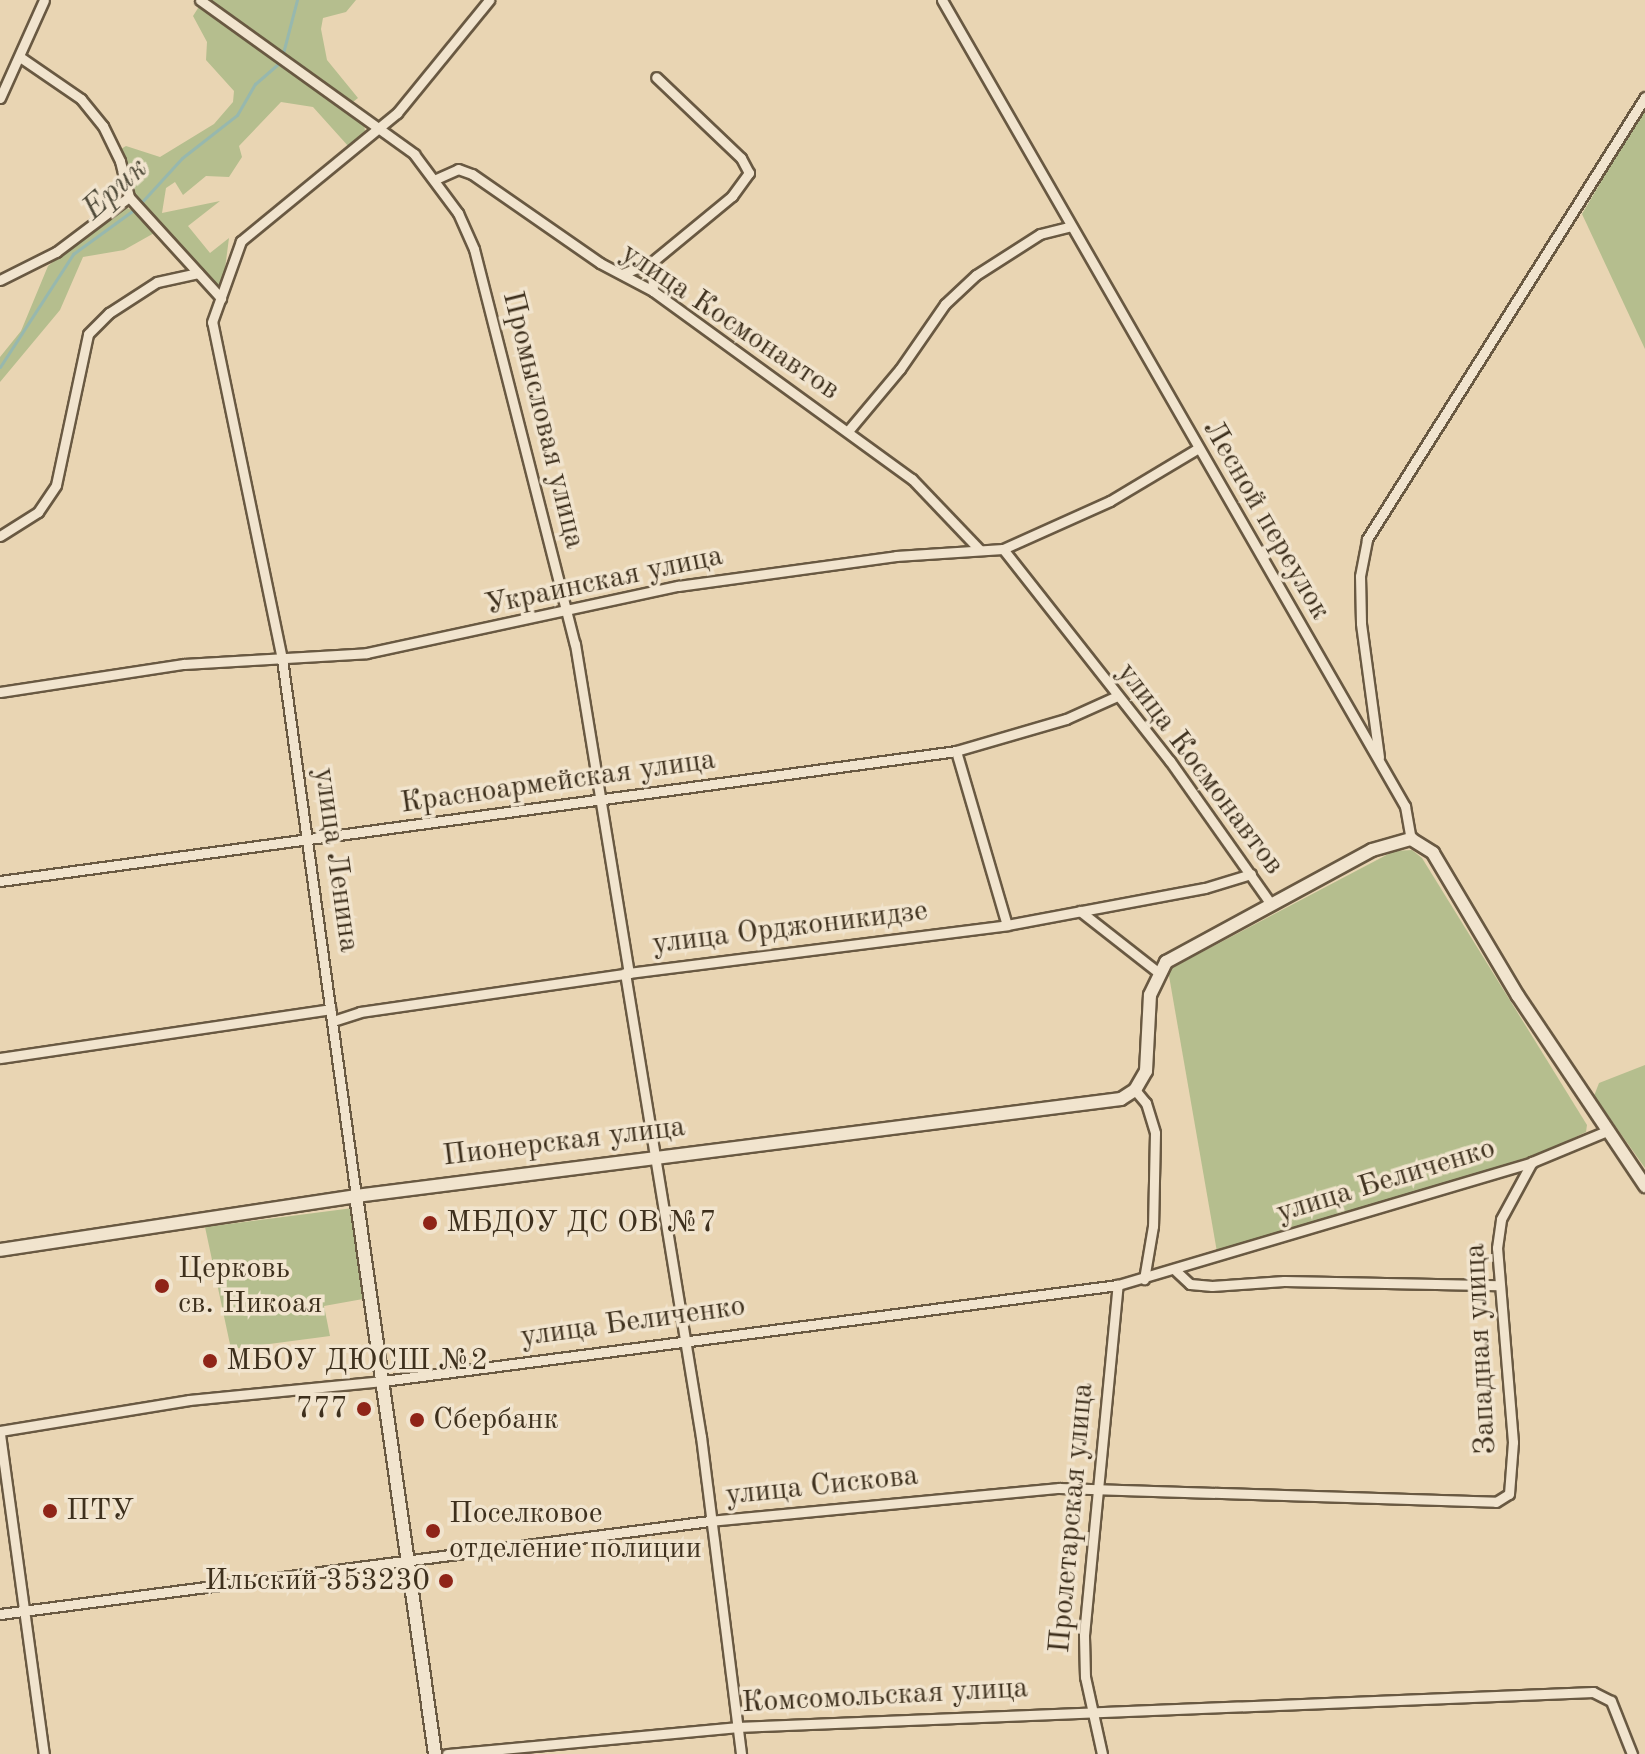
<!DOCTYPE html>
<html>
<head>
<meta charset="utf-8">
<style>
  body { margin:0 }
  #map { position:relative; width:1645px; height:1754px; overflow:hidden; background:#e9d5b3; font-family:"Old Standard TT",serif }
  div>[style] { position:absolute }
  .green>* { inset:0; background:#b5be8e }
  .stream>* { height:3px; margin:-1.5px; padding:0 1.5px; transform-origin:1.5px; border-radius:1.5px; background:#97b8ae }
  .roads { filter:drop-shadow(2px 0 #695942) drop-shadow(-2px 0 #695942) drop-shadow(0 2px #695942) drop-shadow(0 -2px #695942) }
  .street>* { height:9px; margin:-4.5px; padding:0 4.5px; transform-origin:4.5px; border-radius:4.5px; background:#f1e4ce }
  .secondary>* { height:12px; margin:-6px; padding:0 6px; transform-origin:6px; border-radius:6px; background:#f1e4ce }
  .dots>* { width:22px; height:22px; translate:-50% -50%; box-sizing:border-box; border:4px solid #f1e4ce; border-radius:50% }
  span { translate:-50% -50%; white-space:nowrap; text-align:center; line-height:1.15; -webkit-text-stroke:7px #f1e4ce; paint-order:stroke }
  .street-label { font-size:30px; color:#3e301d }
  .poi-label { font-size:30px; color:#3e301d }
  .left { translate:0 -50%; text-align:left }
  .right { translate:-100% -50%; text-align:right }
  .water-label { font-size:32px; color:#504b3a; font-style:italic }
</style>
</head>
<body>
<div id="map">
  <div class="green">
    <div style="clip-path:polygon(208px 0,356px 0,346px 12px,323px 18px,321px 29px,327px 60px,358px 98px,349px 105px)"></div>
    <div style="clip-path:polygon(200px 5px,364px 124px,365px 131px,349px 147px,313px 107px,281px 102px,239px 146px,242px 157px,229px 177px,206px 176px,183px 195px,175px 182px,166px 188px,162px 213px,220px 201px,188px 226px,210px 253px,229px 238px,223px 284px,218px 287px,132px 198px,121px 149px,126px 146px,160px 157px,214px 124px,233px 102px,234px 91px,206px 60px,207px 42px,193px 16px)"></div>
    <div style="clip-path:polygon(1645px 107px,1645px 349px,1582px 214px)"></div>
    <div style="clip-path:polygon(121px 205px,144px 216px,156px 232px,124px 250px,83px 257px,60px 310px,0 382px,0 357px,21px 331px,48px 266px)"></div>
    <div style="clip-path:polygon(1412px 850px,1422px 858px,1587px 1125px,1586px 1132px,1542px 1153px,1217px 1252px,1168px 970px,1394px 851px)"></div>
    <div style="clip-path:polygon(1645px 1065px,1645px 1168px,1594px 1096px,1599px 1083px)"></div>
    <div style="clip-path:polygon(353px 1208px,363px 1299px,324px 1306px,330px 1336px,231px 1349px,205px 1227px)"></div>
  </div>
  <div class="stream">
    <div style="left:282px;top:57px;width:59px;rotate:-75.3deg"></div>
    <div style="left:140px;top:204px;width:62px;rotate:-47.6deg"></div>
    <div style="left:182px;top:158px;width:70px;rotate:-38deg"></div>
    <div style="left:237px;top:115px;width:36px;rotate:-60deg"></div>
    <div style="left:255px;top:84px;width:32px;rotate:-41deg"></div>
    <div style="left:0;top:367px;width:135px;rotate:-57.1deg"></div>
    <div style="left:73px;top:254px;width:77px;rotate:-36deg"></div>
  </div>
  <div class="roads">
    <div class="street">
      <div style="left:200px;top:0;width:264px;rotate:35.7deg"></div>
      <div style="left:414px;top:154px;width:74px;rotate:53.3deg"></div>
      <div style="left:458px;top:213px;width:39px;rotate:66deg"></div>
      <div style="left:474px;top:249px;width:408px;rotate:75.7deg"></div>
      <div style="left:575px;top:644px;width:333px;rotate:80.7deg"></div>
      <div style="left:942px;top:0;width:930px;rotate:60.13deg"></div>
      <div style="left:1405px;top:806px;width:34px;rotate:80deg"></div>
      <div style="left:20px;top:57px;width:74px;rotate:34.5deg"></div>
      <div style="left:81px;top:99px;width:35px;rotate:51deg"></div>
      <div style="left:103px;top:126px;width:39px;rotate:64deg"></div>
      <div style="left:120px;top:161px;width:37px;rotate:76deg"></div>
      <div style="left:129px;top:197px;width:137px;rotate:47.7deg"></div>
      <div style="left:0;top:98px;width:107px;rotate:-65.8deg"></div>
      <div style="left:436px;top:179px;width:24px;rotate:-24deg"></div>
      <div style="left:458px;top:169px;width:15px;rotate:20deg"></div>
      <div style="left:472px;top:174px;width:156px;rotate:34.8deg"></div>
      <div style="left:600px;top:263px;width:60px;rotate:27.8deg"></div>
      <div style="left:653px;top:291px;width:320px;rotate:36deg"></div>
      <div style="left:912px;top:479px;width:97px;rotate:46.3deg"></div>
      <div style="left:622px;top:274px;width:32px;rotate:-22deg"></div>
      <div style="left:0;top:280px;width:63px;rotate:-26.6deg"></div>
      <div style="left:56px;top:252px;width:91px;rotate:-37deg"></div>
      <div style="left:653px;top:291px;width:29px;rotate:-92deg"></div>
      <div style="left:652px;top:262px;width:104px;rotate:-39.5deg"></div>
      <div style="left:732px;top:196px;width:29px;rotate:-54deg"></div>
      <div style="left:749px;top:173px;width:17px;rotate:-118deg"></div>
      <div style="left:741px;top:158px;width:117px;rotate:-136.4deg"></div>
      <div style="left:848px;top:431px;width:81px;rotate:-50deg"></div>
      <div style="left:900px;top:369px;width:79px;rotate:-55.3deg"></div>
      <div style="left:945px;top:304px;width:42px;rotate:-43.1deg"></div>
      <div style="left:976px;top:275px;width:76px;rotate:-32.6deg"></div>
      <div style="left:1040px;top:234px;width:32px;rotate:-14deg"></div>
      <div style="left:0;top:536px;width:45px;rotate:-32.3deg"></div>
      <div style="left:38px;top:512px;width:32px;rotate:-56deg"></div>
      <div style="left:56px;top:485px;width:154px;rotate:-78deg"></div>
      <div style="left:88px;top:334px;width:30px;rotate:-45deg"></div>
      <div style="left:109px;top:313px;width:57px;rotate:-32.9deg"></div>
      <div style="left:157px;top:282px;width:42px;rotate:-12.4deg"></div>
      <div style="left:1003px;top:549px;width:270px;rotate:51.8deg"></div>
      <div style="left:1170px;top:761px;width:175px;rotate:54.8deg"></div>
      <div style="left:0;top:692px;width:186px;rotate:-8.7deg"></div>
      <div style="left:184px;top:664px;width:183px;rotate:-3.4deg"></div>
      <div style="left:367px;top:653px;width:318px;rotate:-12.2deg"></div>
      <div style="left:678px;top:586px;width:220px;rotate:-7.8deg"></div>
      <div style="left:896px;top:556px;width:107px;rotate:-3.7deg"></div>
      <div style="left:1003px;top:549px;width:117px;rotate:-24.2deg"></div>
      <div style="left:1110px;top:501px;width:101px;rotate:-30.9deg"></div>
      <div style="left:956px;top:751px;width:181px;rotate:73.7deg"></div>
      <div style="left:1379px;top:757px;width:135px;rotate:-97.7deg"></div>
      <div style="left:1361px;top:623px;width:47px;rotate:-91.2deg"></div>
      <div style="left:1360px;top:576px;width:38px;rotate:-79deg"></div>
      <div style="left:1367px;top:539px;width:522px;rotate:-57.83deg"></div>
      <div style="left:0;top:881px;width:965px;rotate:-7.74deg"></div>
      <div style="left:956px;top:751px;width:115px;rotate:-16.2deg"></div>
      <div style="left:1066px;top:719px;width:54px;rotate:-24.2deg"></div>
      <div style="left:1080px;top:911px;width:100px;rotate:38.1deg"></div>
      <div style="left:625px;top:973px;width:470px;rotate:80.7deg"></div>
      <div style="left:701px;top:1437px;width:320px;rotate:82.8deg"></div>
      <div style="left:333px;top:1021px;width:28px;rotate:-18deg"></div>
      <div style="left:360px;top:1012px;width:272px;rotate:-8.2deg"></div>
      <div style="left:629px;top:973px;width:381px;rotate:-7.2deg"></div>
      <div style="left:1007px;top:925px;width:201px;rotate:-10.6deg"></div>
      <div style="left:1205px;top:888px;width:48px;rotate:-16.9deg"></div>
      <div style="left:0;top:1058px;width:334px;rotate:-8.4deg"></div>
      <div style="left:1135px;top:1090px;width:17px;rotate:50deg"></div>
      <div style="left:1146px;top:1103px;width:31px;rotate:73deg"></div>
      <div style="left:1155px;top:1133px;width:93px;rotate:91.2deg"></div>
      <div style="left:1153px;top:1226px;width:54px;rotate:99.6deg"></div>
      <div style="left:356px;top:1196px;width:542px;rotate:-97.85deg"></div>
      <div style="left:282px;top:659px;width:344px;rotate:-101.7deg"></div>
      <div style="left:212px;top:322px;width:86px;rotate:-70.3deg"></div>
      <div style="left:241px;top:241px;width:202px;rotate:-39.4deg"></div>
      <div style="left:397px;top:113px;width:146px;rotate:-50.8deg"></div>
      <div style="left:1176px;top:1271px;width:19px;rotate:43deg"></div>
      <div style="left:1190px;top:1284px;width:22px;rotate:5deg"></div>
      <div style="left:1212px;top:1286px;width:72px;rotate:-4deg"></div>
      <div style="left:1284px;top:1281px;width:215px;rotate:1.1deg"></div>
      <div style="left:0;top:1431px;width:192px;rotate:-9.3deg"></div>
      <div style="left:189px;top:1400px;width:195px;rotate:-5.6deg"></div>
      <div style="left:383px;top:1381px;width:741px;rotate:-7.44deg"></div>
      <div style="left:1118px;top:1285px;width:432px;rotate:-16.5deg"></div>
      <div style="left:1532px;top:1162px;width:81px;rotate:-22.5deg"></div>
      <div style="left:0;top:1434px;width:323px;rotate:82.2deg"></div>
      <div style="left:0;top:1614px;width:715px;rotate:-7.47deg"></div>
      <div style="left:709px;top:1521px;width:352px;rotate:-5.4deg"></div>
      <div style="left:1059px;top:1488px;width:437px;rotate:1.8deg"></div>
      <div style="left:1496px;top:1502px;width:15px;rotate:-32deg"></div>
      <div style="left:1509px;top:1494px;width:52px;rotate:-85.6deg"></div>
      <div style="left:1513px;top:1442px;width:195px;rotate:-94.7deg"></div>
      <div style="left:1497px;top:1248px;width:29px;rotate:-82deg"></div>
      <div style="left:1501px;top:1219px;width:65px;rotate:-61.5deg"></div>
      <div style="left:447px;top:1754px;width:291px;rotate:-5.3deg"></div>
      <div style="left:737px;top:1727px;width:857px;rotate:-2.34deg"></div>
      <div style="left:1593px;top:1692px;width:20px;rotate:27deg"></div>
      <div style="left:1611px;top:1701px;width:57px;rotate:68.4deg"></div>
      <div style="left:1102px;top:1754px;width:79px;rotate:-102.4deg"></div>
      <div style="left:1085px;top:1677px;width:42px;rotate:-91.4deg"></div>
      <div style="left:1084px;top:1635px;width:352px;rotate:-84.5deg"></div>
    </div>
    <div class="secondary">
      <div style="left:356px;top:1196px;width:564px;rotate:81.94deg"></div>
      <div style="left:0;top:1250px;width:360px;rotate:-8.6deg"></div>
      <div style="left:356px;top:1196px;width:771px;rotate:-7.23deg"></div>
      <div style="left:1121px;top:1099px;width:17px;rotate:-33deg"></div>
      <div style="left:1135px;top:1090px;width:22px;rotate:-60deg"></div>
      <div style="left:1146px;top:1071px;width:76px;rotate:-87deg"></div>
      <div style="left:1150px;top:995px;width:37px;rotate:-64deg"></div>
      <div style="left:1166px;top:962px;width:234px;rotate:-28.5deg"></div>
      <div style="left:1372px;top:850px;width:41px;rotate:-15.8deg"></div>
      <div style="left:1411px;top:839px;width:26px;rotate:32deg"></div>
      <div style="left:1433px;top:853px;width:166px;rotate:59.3deg"></div>
      <div style="left:1518px;top:996px;width:229px;rotate:56.2deg"></div>
    </div>
  </div>
  <div class="dots">
    <div style="left:430px;top:1223px;background:#8f2418"></div>
    <div style="left:162px;top:1286px;background:#8f2418"></div>
    <div style="left:210px;top:1361px;background:#8f2418"></div>
    <div style="left:364px;top:1409px;background:#8f2418"></div>
    <div style="left:417px;top:1420px;background:#8f2418"></div>
    <div style="left:50px;top:1511px;background:#8f2418"></div>
    <div style="left:433px;top:1531px;background:#8f2418"></div>
    <div style="left:446px;top:1581px;background:#8f2418"></div>
  </div>
  <div class="street-label">
    <span style="left:730px;top:322px;rotate:34deg">улица Космонавтов</span>
    <span style="left:543px;top:420px;rotate:76deg">Промысловая улица</span>
    <span style="left:1266px;top:520px;rotate:60deg">Лесной переулок</span>
    <span style="left:604px;top:581px;rotate:-12deg">Украинская улица</span>
    <span style="left:1200px;top:769px;rotate:53deg">улица Космонавтов</span>
    <span style="left:558px;top:782px;rotate:-8deg">Красноармейская улица</span>
    <span style="left:336px;top:860px;rotate:82deg">улица Ленина</span>
    <span style="left:790px;top:928px;rotate:-7deg">улица Орджоникидзе</span>
    <span style="left:564px;top:1142px;rotate:-7deg">Пионерская улица</span>
    <span style="left:1386px;top:1181px;rotate:-17deg">улица Беличенко</span>
    <span style="left:633px;top:1322px;rotate:-8deg">улица Беличенко</span>
    <span style="left:1481px;top:1349px;rotate:-93deg">Западная улица</span>
    <span style="left:822px;top:1486px;rotate:-6deg">улица Сискова</span>
    <span style="left:1072px;top:1518px;rotate:-85deg">Пролетарская улица</span>
    <span style="left:885px;top:1696px;rotate:-3deg">Комсомольская улица</span>
  </div>
  <div class="poi-label">
    <span class="left" style="left:446px;top:1223px">МБДОУ ДС ОВ №7</span>
    <span class="left" style="left:178px;top:1286px">Церковь<br>св. Никоая</span>
    <span class="left" style="left:226px;top:1361px">МБОУ ДЮСШ №2</span>
    <span class="right" style="left:348px;top:1409px">777</span>
    <span class="left" style="left:433px;top:1420px">Сбербанк</span>
    <span class="left" style="left:66px;top:1511px">ПТУ</span>
    <span class="left" style="left:449px;top:1531px">Поселковое<br>отделение полиции</span>
    <span class="right" style="left:430px;top:1581px">Ильский 353230</span>
  </div>
  <div class="water-label">
    <span style="left:116px;top:190px;rotate:-42deg">Ерик</span>
  </div>
</div>
</body>
</html>
